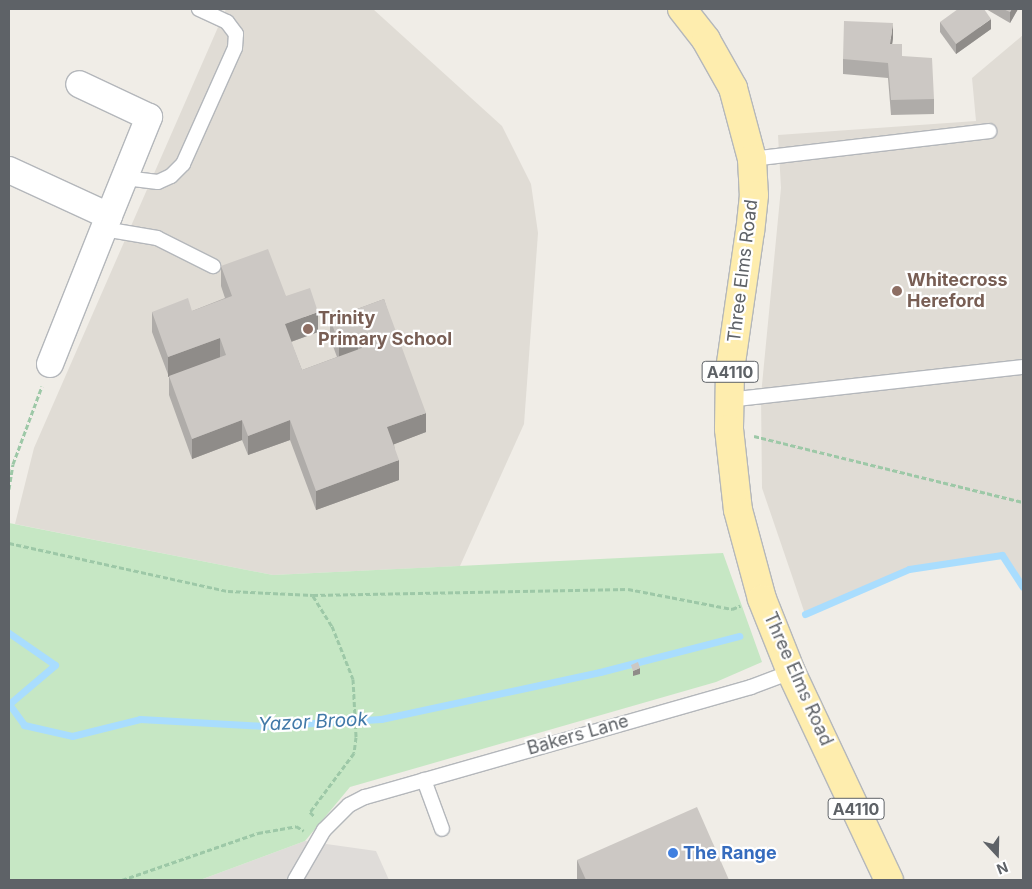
<!DOCTYPE html>
<html>
<head>
<meta charset="utf-8">
<style>
  body { margin:0 }
  #map { position:relative; width:1032px; height:889px; overflow:hidden; background:#f0ede7; font-family:Inter,sans-serif }
  div>[style] { position:absolute }
  .industrial>* { inset:0; background:#dfdcd9 }
  .education>* { inset:0; background:#e0dcd5 }
  .green>* { inset:0; background:#c6e7c4 }
  .stream>* { height:7px; margin:-3.5px; padding:0 3.5px; transform-origin:3.5px; border-radius:3.5px; background:#a9ddfe }
  .path>* { height:3px; margin-top:-1.5px; transform-origin:0; background:repeating-linear-gradient(90deg,#9dc8a7 0 5px,transparent 0 7.5px) }
  .roads { filter:drop-shadow(1px 0 #b4b7bb) drop-shadow(-1px 0 #b4b7bb) drop-shadow(0 1px #b4b7bb) drop-shadow(0 -1px #b4b7bb) }
  .lane>* { height:14px; margin:-7px; padding:0 7px; transform-origin:7px; border-radius:7px; background:#fff }
  .street>* { height:26px; margin:-13px; padding:0 13px; transform-origin:13px; border-radius:13px; background:#fff }
  .primary>* { height:28px; margin:-14px; padding:0 14px; transform-origin:14px; border-radius:14px; background:#feedae }
  .wall>* { inset:0; background:#afaca9 }
  .shaded-wall>* { inset:0; background:#8f8c89 }
  .building>* { inset:0; background:#ccc8c4 }
  .dots>* { width:14px; height:14px; translate:-50% -50%; box-sizing:border-box; border:2px solid #fff; border-radius:50% }
  span { translate:-50% -50%; white-space:nowrap; text-align:center; line-height:1.15; -webkit-text-stroke:4.5px #fff; paint-order:stroke }
  .shield-label span { padding:1px 4px; background:#fff; border:1px solid; border-radius:4px; -webkit-text-stroke-width:0 }
  .shield-label { font-size:16px; color:#5e6267; font-weight:700 }
  .street-label { font-size:18px; color:#5e6267 }
  .education-label { font-size:18px; color:#785e54; font-weight:700 }
  .left { translate:0 -50%; text-align:left }
  .shop-label { font-size:18px; color:#366cbe; font-weight:700 }
  .water-label { font-size:19px; color:#4179a8; font-style:italic }
  .frame { position:absolute; inset:0; border:10px solid #5e6267; pointer-events:none }
  .north { position:absolute; left:972px; top:829px; width:50px; height:50px; -webkit-text-stroke:4px #fff; paint-order:stroke; rotate:159deg; font-size:14px; font-weight:700; line-height:20px; text-align:center; color:#5e6267 }
  .north::after { content:''; display:block; margin:auto; width:18px; height:22px; background:#5e6267; clip-path:polygon(50% 0,100% 100%,50% 72%,0 100%) }
</style>
</head>
<body>
<div id="map">
  <div class="industrial">
    <div style="clip-path:polygon(305px 841px,376px 851px,389px 880px,200px 880px)"></div>
  </div>
  <div class="education">
    <div style="clip-path:polygon(226px 9px,373px 9px,502px 126px,531px 184px,538px 233px,524px 424px,460px 566px,273px 575px,15px 524px,34px 448px)"></div>
    <div style="clip-path:polygon(1023px 35px,1023px 587px,1002px 555px,909px 569px,805px 614px,762px 488px,761px 395px,781px 188px,778px 135px,976px 121px,972px 78px)"></div>
  </div>
  <div class="green">
    <div style="clip-path:polygon(9px 523px,273px 575px,723px 553px,762px 662px,716px 682px,350px 787px,305px 841px,200px 880px,9px 880px)"></div>
  </div>
  <div class="stream">
    <div style="left:805px;top:614px;width:113px;rotate:-23.4deg"></div>
    <div style="left:909px;top:569px;width:94px;rotate:-8.6deg"></div>
    <div style="left:1002px;top:555px;width:38px;rotate:57deg"></div>
    <div style="left:9px;top:633px;width:56px;rotate:34.8deg"></div>
    <div style="left:55px;top:665px;width:60px;rotate:139.7deg"></div>
    <div style="left:9px;top:704px;width:26px;rotate:54deg"></div>
    <div style="left:24px;top:725px;width:49px;rotate:12.9deg"></div>
    <div style="left:72px;top:736px;width:70px;rotate:-14deg"></div>
    <div style="left:140px;top:719px;width:124px;rotate:3.2deg"></div>
    <div style="left:264px;top:726px;width:117px;rotate:-3.4deg"></div>
    <div style="left:381px;top:719px;width:224px;rotate:-12.1deg"></div>
    <div style="left:600px;top:672px;width:144px;rotate:-14.5deg"></div>
  </div>
  <div class="path">
    <div style="left:754px;top:436px;width:277px;rotate:13.8deg"></div>
    <div style="left:9px;top:489px;width:25px;rotate:-81deg"></div>
    <div style="left:13px;top:464px;width:83px;rotate:-69.6deg"></div>
    <div style="left:9px;top:543px;width:224px;rotate:12.4deg"></div>
    <div style="left:228px;top:591px;width:85px;rotate:2.7deg"></div>
    <div style="left:313px;top:595px;width:315px;rotate:-1.1deg"></div>
    <div style="left:628px;top:589px;width:106px;rotate:10.9deg"></div>
    <div style="left:732px;top:609px;width:9px;rotate:-21deg"></div>
    <div style="left:313px;top:596px;width:36px;rotate:58deg"></div>
    <div style="left:332px;top:626px;width:57px;rotate:68.4deg"></div>
    <div style="left:353px;top:679px;width:58px;rotate:87deg"></div>
    <div style="left:356px;top:737px;width:16px;rotate:97deg"></div>
    <div style="left:354px;top:753px;width:74px;rotate:126.7deg"></div>
    <div style="left:310px;top:812px;width:6px;rotate:45deg"></div>
    <div style="left:122px;top:880px;width:144px;rotate:-19.1deg"></div>
    <div style="left:258px;top:833px;width:39px;rotate:-10deg"></div>
    <div style="left:296px;top:826px;width:9px;rotate:32deg"></div>
  </div>
  <div class="roads">
    <div class="lane">
      <div style="left:752px;top:159px;width:239px;rotate:-6.7deg"></div>
      <div style="left:125px;top:178px;width:33px;rotate:7deg"></div>
      <div style="left:158px;top:182px;width:14px;rotate:-25deg"></div>
      <div style="left:171px;top:176px;width:17px;rotate:-45deg"></div>
      <div style="left:183px;top:164px;width:127px;rotate:-65.9deg"></div>
      <div style="left:235px;top:48px;width:14px;rotate:-86deg"></div>
      <div style="left:236px;top:34px;width:15px;rotate:-127deg"></div>
      <div style="left:227px;top:22px;width:31px;rotate:-155deg"></div>
      <div style="left:104px;top:229px;width:54px;rotate:9.6deg"></div>
      <div style="left:157px;top:238px;width:63px;rotate:26.6deg"></div>
      <div style="left:728px;top:400px;width:297px;rotate:-6.4deg"></div>
      <div style="left:424px;top:780px;width:52px;rotate:69.8deg"></div>
      <div style="left:295px;top:880px;width:58px;rotate:-59.9deg"></div>
      <div style="left:324px;top:830px;width:35px;rotate:-45deg"></div>
      <div style="left:349px;top:805px;width:18px;rotate:-27deg"></div>
      <div style="left:365px;top:797px;width:401px;rotate:-15.9deg"></div>
      <div style="left:751px;top:687px;width:43px;rotate:-20.6deg"></div>
    </div>
    <div class="street">
      <div style="left:9px;top:170px;width:110px;rotate:24.7deg"></div>
      <div style="left:109px;top:216px;width:107px;rotate:-68deg"></div>
      <div style="left:149px;top:117px;width:77px;rotate:-154.8deg"></div>
      <div style="left:50px;top:364px;width:159px;rotate:-68.3deg"></div>
    </div>
    <div class="primary">
      <div style="left:682px;top:9px;width:39px;rotate:52deg"></div>
      <div style="left:706px;top:40px;width:55px;rotate:60.6deg"></div>
      <div style="left:733px;top:88px;width:73px;rotate:75deg"></div>
      <div style="left:752px;top:159px;width:36px;rotate:87deg"></div>
      <div style="left:754px;top:195px;width:36px;rotate:96deg"></div>
      <div style="left:750px;top:231px;width:140px;rotate:98.2deg"></div>
      <div style="left:730px;top:370px;width:59px;rotate:91deg"></div>
      <div style="left:729px;top:429px;width:81px;rotate:83.7deg"></div>
      <div style="left:738px;top:510px;width:92px;rotate:74.9deg"></div>
      <div style="left:762px;top:599px;width:79px;rotate:68.3deg"></div>
      <div style="left:791px;top:672px;width:230px;rotate:64.8deg"></div>
    </div>
  </div>
  <div class="wall">
    <div style="clip-path:polygon(986px 9px,1018px 9px,1010px 23px)"></div>
    <div style="clip-path:polygon(940px 22px,991px 29px,956px 54px,940px 32px)"></div>
    <div style="clip-path:polygon(893px 38px,892px 44px,902px 56px,934px 99px,934px 114px,891px 115px,888px 78px,843px 74px,843px 59px)"></div>
    <div style="clip-path:polygon(221px 266px,286px 296px,318px 332px,291px 342px,302px 370px,337px 357px,330px 338px,330px 319px,384px 299px,426px 432px,394px 444px,399px 480px,316px 510px,290px 440px,248px 455px,242px 440px,192px 459px,169px 395px,169px 377px,152px 332px,152px 312px,192px 311px,225px 298px,221px 286px)"></div>
    <div style="clip-path:polygon(577px 860px,729px 880px,577px 880px)"></div>
  </div>
  <div class="shaded-wall">
    <div style="clip-path:polygon(1012px 9px,1018px 9px,1010px 23px,1010px 12px)"></div>
    <div style="clip-path:polygon(991px 19px,991px 29px,956px 54px,956px 44px)"></div>
    <div style="clip-path:polygon(893px 23px,893px 38px,890px 59px,890px 44px)"></div>
    <div style="clip-path:polygon(318px 312px,318px 332px,285px 344px,285px 324px)"></div>
    <div style="clip-path:polygon(358px 336px,358px 356px,339px 362px,339px 343px)"></div>
    <div style="clip-path:polygon(220px 338px,220px 358px,168px 377px,168px 357px)"></div>
    <div style="clip-path:polygon(426px 413px,426px 432px,387px 447px,387px 427px)"></div>
    <div style="clip-path:polygon(242px 420px,242px 440px,192px 459px,192px 439px)"></div>
    <div style="clip-path:polygon(290px 420px,290px 440px,248px 455px,248px 436px)"></div>
    <div style="clip-path:polygon(399px 460px,399px 480px,316px 510px,316px 491px)"></div>
    <div style="clip-path:polygon(640px 668px,640px 674px,633px 676px,633px 671px)"></div>
  </div>
  <div class="building">
    <div style="clip-path:polygon(958px 9px,984px 9px,991px 19px,956px 44px,940px 22px)"></div>
    <div style="clip-path:polygon(1003px 9px,1012px 9px,1010px 12px)"></div>
    <div style="clip-path:polygon(844px 21px,893px 23px,890px 44px,902px 44px,902px 56px,932px 58px,934px 99px,891px 100px,888px 63px,843px 59px)"></div>
    <div style="clip-path:polygon(268px 249px,286px 296px,310px 288px,318px 312px,285px 324px,302px 370px,362px 348px,358px 336px,339px 343px,330px 319px,384px 299px,426px 413px,387px 427px,399px 460px,316px 491px,290px 420px,248px 436px,242px 420px,192px 439px,169px 376px,226px 355px,220px 338px,168px 357px,152px 312px,188px 298px,192px 311px,232px 296px,221px 266px)"></div>
    <div style="clip-path:polygon(638px 662px,640px 668px,633px 671px,631px 665px)"></div>
    <div style="clip-path:polygon(697px 807px,729px 880px,586px 880px,577px 860px)"></div>
  </div>
  <div class="dots">
    <div style="left:897px;top:291px;background:#8d6e63"></div>
    <div style="left:308px;top:329px;background:#8d6e63"></div>
    <div style="left:673px;top:853px;background:#3f7fe0"></div>
  </div>
  <div class="shield-label">
    <span style="left:730px;top:372px">A4110</span>
    <span style="left:856px;top:809px">A4110</span>
  </div>
  <div class="street-label">
    <span style="left:743px;top:271px;rotate:-83deg">Three Elms Road</span>
    <span style="left:798px;top:679px;rotate:66deg">Three Elms Road</span>
    <span style="left:578px;top:735px;rotate:-16deg">Bakers Lane</span>
  </div>
  <div class="education-label">
    <span class="left" style="left:907px;top:291px">Whitecross<br>Hereford</span>
    <span class="left" style="left:318px;top:329px">Trinity<br>Primary School</span>
  </div>
  <div class="shop-label">
    <span class="left" style="left:683px;top:853px">The Range</span>
  </div>
  <div class="water-label">
    <span style="left:313px;top:722px;rotate:-3deg">Yazor Brook</span>
  </div>
  <div class="frame"></div>
  <div class="north">N</div>
</div>
</body>
</html>
